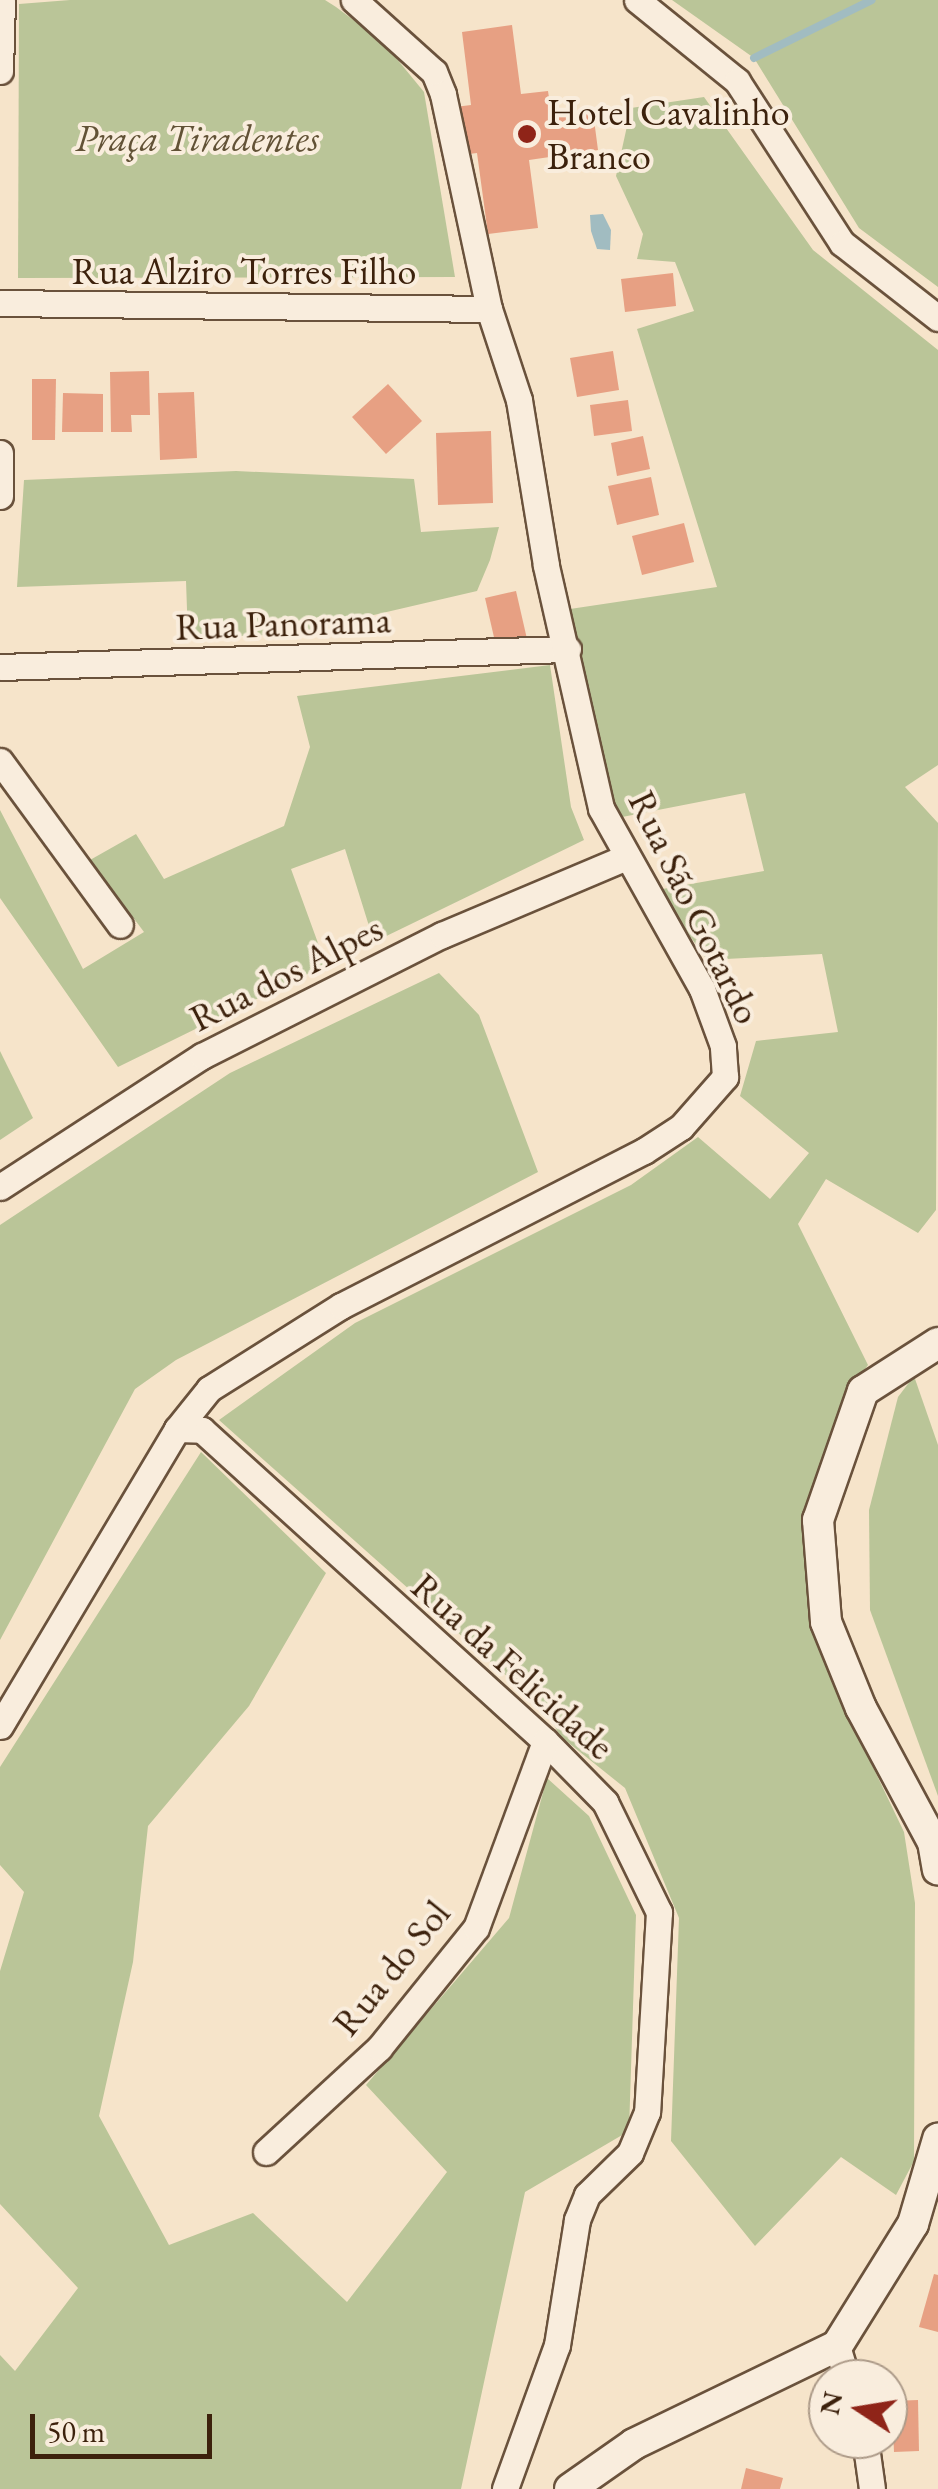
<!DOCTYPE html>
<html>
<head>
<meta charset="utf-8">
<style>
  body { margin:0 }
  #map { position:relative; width:938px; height:2489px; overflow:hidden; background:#f6e4ca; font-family:"EB Garamond",serif }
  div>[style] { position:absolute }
  .green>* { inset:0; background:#bac598 }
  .water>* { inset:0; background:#a1bcc1 }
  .stream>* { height:8px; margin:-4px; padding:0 4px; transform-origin:4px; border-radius:4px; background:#a1bcc1 }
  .building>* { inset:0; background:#e7a083 }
  .roads { filter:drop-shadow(2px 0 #6a523c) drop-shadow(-2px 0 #6a523c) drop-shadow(0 2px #6a523c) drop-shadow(0 -2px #6a523c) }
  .minor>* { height:25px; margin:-12.5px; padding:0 12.5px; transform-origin:12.5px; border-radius:12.5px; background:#f9eddd }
  .tertiary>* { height:30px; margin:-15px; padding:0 15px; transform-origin:15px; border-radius:15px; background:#f9eddd }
  .dots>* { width:28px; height:28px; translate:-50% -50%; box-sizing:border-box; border:5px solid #f9eddd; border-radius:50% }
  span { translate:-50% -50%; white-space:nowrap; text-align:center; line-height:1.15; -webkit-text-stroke:8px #f9eddd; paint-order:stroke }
  .poi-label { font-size:38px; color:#3c210c }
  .left { translate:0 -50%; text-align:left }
  .park-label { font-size:38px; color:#625236; font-style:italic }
  .street-label { font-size:38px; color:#3c210c }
  .north { position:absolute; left:808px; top:2359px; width:100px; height:100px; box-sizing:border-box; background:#f9eddd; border:2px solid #ad9b89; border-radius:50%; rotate:282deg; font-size:28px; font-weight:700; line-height:40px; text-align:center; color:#3c210c }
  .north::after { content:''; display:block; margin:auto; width:35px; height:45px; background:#8f2418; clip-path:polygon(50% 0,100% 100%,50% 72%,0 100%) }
  .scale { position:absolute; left:30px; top:2414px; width:182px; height:45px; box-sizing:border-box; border:5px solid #3c210c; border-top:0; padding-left:12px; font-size:30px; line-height:35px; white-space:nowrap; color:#3c210c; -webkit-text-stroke:8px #f9eddd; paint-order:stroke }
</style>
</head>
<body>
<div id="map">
  <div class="green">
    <div style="clip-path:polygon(70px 0,325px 0,336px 7px,383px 42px,424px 92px,455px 277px,18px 278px,19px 4px)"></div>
    <div style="clip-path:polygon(672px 0,938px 0,938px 287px,859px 228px,754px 58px)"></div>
    <div style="clip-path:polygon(704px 97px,813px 250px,938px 350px,938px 765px,905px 787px,938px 823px,936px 1210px,918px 1233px,826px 1179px,798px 1224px,868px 1365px,854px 1384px,807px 1517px,850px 1719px,904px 1832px,915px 1903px,914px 2161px,896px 2195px,841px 2157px,755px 2246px,671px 2141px,679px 1918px,625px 1788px,560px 1736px,547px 1712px,219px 1420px,355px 1323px,631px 1185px,698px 1137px,770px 1199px,809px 1153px,740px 1096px,756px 1041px,838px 1032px,822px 954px,707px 960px,657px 890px,764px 871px,745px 793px,617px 818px,570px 609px,717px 587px,637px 329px,694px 311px,675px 262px,637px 259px,643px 234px,616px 176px,631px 108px)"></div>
    <div style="clip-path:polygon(236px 471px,414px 479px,421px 532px,499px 527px,490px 560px,477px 591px,292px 634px,188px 638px,186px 581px,17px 587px,24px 480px)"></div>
    <div style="clip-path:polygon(550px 665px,571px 807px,584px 840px,374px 942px,345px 849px,291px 869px,326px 965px,118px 1067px,0 898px,0 810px,83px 969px,144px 932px,90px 860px,136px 834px,164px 879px,284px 826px,310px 747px,297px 696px)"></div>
    <div style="clip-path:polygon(439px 973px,479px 1015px,538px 1172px,176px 1360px,135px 1389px,0 1640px,0 1225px,230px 1073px)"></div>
    <div style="clip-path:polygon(0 1051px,33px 1118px,0 1140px)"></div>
    <div style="clip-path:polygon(914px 1376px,938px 1445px,938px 1796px,870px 1610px,869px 1510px,898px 1397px)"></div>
    <div style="clip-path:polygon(201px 1452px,326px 1573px,249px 1706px,148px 1826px,133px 1962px,99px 2116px,169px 2245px,253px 2213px,347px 2302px,447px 2172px,366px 2085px,509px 1918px,547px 1778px,589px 1816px,636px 1915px,629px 2131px,525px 2192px,461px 2489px,0 2489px,0 2355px,15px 2371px,78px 2288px,0 2204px,0 1971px,24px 1892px,0 1865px,0 1767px)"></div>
  </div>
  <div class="water">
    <div style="clip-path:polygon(603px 214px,611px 230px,610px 250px,597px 249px,591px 231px,590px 215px)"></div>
  </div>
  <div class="stream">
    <div style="left:754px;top:58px;width:131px;rotate:-26.2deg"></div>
  </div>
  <div class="building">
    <div style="clip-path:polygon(512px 25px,521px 94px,548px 91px,552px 118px,593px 112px,598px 150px,529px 160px,538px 228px,488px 234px,477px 153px,461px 155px,455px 107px,471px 105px,462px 32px)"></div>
    <div style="clip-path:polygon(673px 273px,676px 306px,625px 312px,621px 279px)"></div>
    <div style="clip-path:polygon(613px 351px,619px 390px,577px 397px,570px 358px)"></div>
    <div style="clip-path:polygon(149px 371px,150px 415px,131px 415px,132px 432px,111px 432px,110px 372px)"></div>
    <div style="clip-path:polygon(32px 379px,56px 379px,55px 440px,32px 440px)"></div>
    <div style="clip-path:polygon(388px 384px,422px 421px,386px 454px,352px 417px)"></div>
    <div style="clip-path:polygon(194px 392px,197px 458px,160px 460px,158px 393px)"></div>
    <div style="clip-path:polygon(63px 393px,103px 394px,103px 432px,62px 432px)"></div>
    <div style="clip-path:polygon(628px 400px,632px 431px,594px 436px,590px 405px)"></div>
    <div style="clip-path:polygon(491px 431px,493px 503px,438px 505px,436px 433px)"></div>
    <div style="clip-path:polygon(643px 436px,650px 469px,617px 476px,611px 443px)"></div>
    <div style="clip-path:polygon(651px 477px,659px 515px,617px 525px,608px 486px)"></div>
    <div style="clip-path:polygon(684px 523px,694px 562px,642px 575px,632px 536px)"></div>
    <div style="clip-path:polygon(516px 591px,527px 639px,496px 646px,485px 598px)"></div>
    <div style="clip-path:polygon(934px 2274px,938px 2275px,938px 2332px,919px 2327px)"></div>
    <div style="clip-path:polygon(918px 2400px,919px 2451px,894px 2452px,892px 2401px)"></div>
    <div style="clip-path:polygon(746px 2468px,783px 2478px,780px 2489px,741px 2489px)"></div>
  </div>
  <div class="roads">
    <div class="minor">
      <div style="left:637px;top:0;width:129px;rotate:39deg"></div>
      <div style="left:737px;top:81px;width:193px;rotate:57.1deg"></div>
      <div style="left:842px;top:243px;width:122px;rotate:38deg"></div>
      <div style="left:0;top:71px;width:71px;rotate:-88.4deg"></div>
      <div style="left:0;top:303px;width:489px;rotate:0.7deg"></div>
      <div style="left:0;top:453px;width:43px;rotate:90deg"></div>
      <div style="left:0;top:667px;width:568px;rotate:-1.82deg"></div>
      <div style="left:0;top:761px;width:203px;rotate:53.8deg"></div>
      <div style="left:0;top:1187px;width:241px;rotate:-33deg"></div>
      <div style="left:202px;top:1056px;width:269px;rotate:-26.8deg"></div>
      <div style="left:442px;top:935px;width:198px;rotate:-22.9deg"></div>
      <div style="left:177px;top:1429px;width:25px;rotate:2deg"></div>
      <div style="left:202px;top:1430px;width:463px;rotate:42.2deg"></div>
      <div style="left:545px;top:1741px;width:86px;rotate:45.5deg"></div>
      <div style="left:605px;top:1802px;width:123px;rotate:63.9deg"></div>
      <div style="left:659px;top:1912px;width:200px;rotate:93.4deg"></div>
      <div style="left:647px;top:2112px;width:44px;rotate:112.5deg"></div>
      <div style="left:630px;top:2153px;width:60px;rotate:135.7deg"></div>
      <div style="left:587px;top:2195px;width:27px;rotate:112deg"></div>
      <div style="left:577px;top:2220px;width:127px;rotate:99.1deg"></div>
      <div style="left:557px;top:2345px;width:153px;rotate:109.9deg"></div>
      <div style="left:0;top:1726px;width:346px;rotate:-59.2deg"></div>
      <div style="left:177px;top:1429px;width:51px;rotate:-51.3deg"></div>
      <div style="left:209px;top:1389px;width:156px;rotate:-32.2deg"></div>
      <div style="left:341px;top:1306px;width:340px;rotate:-27.1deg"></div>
      <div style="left:644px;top:1151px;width:44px;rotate:-33deg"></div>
      <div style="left:681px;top:1127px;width:67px;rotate:-48.7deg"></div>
      <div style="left:725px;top:1077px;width:31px;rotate:-94deg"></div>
      <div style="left:723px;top:1046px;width:61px;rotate:-110.2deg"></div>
      <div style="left:702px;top:989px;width:207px;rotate:-119.2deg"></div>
      <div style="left:601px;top:808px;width:249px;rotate:-102.8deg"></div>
      <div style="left:546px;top:565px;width:167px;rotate:-99.3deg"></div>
      <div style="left:519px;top:400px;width:96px;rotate:-108.2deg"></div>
      <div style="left:489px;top:309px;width:220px;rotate:-102.1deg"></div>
      <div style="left:443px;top:94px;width:24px;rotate:-112deg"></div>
      <div style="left:434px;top:72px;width:108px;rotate:-138deg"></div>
      <div style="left:266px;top:2152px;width:154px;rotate:-42.6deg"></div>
      <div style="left:379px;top:2048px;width:154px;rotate:-51.1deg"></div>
      <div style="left:476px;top:1928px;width:199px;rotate:-69.7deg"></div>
      <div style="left:837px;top:2346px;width:34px;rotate:73deg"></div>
      <div style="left:865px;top:2439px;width:50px;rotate:82deg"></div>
    </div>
    <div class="tertiary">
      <div style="left:938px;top:1343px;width:89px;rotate:147.4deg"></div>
      <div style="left:863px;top:1391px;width:137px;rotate:109.2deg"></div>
      <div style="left:818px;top:1520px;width:102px;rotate:85.5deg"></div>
      <div style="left:826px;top:1622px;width:93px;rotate:67.9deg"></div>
      <div style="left:861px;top:1708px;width:152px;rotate:61.8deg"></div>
      <div style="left:933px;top:1842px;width:28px;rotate:80deg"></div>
      <div style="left:570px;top:2489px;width:78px;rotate:-35.1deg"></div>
      <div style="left:634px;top:2444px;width:225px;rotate:-25.8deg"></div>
      <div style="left:837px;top:2346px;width:144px;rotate:-58.1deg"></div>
      <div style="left:913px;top:2224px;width:89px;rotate:-73.6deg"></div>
    </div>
  </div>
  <div class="dots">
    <div style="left:527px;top:134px;background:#8f2418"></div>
  </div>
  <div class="poi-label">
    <span class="left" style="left:547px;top:134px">Hotel Cavalinho<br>Branco</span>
  </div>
  <div class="park-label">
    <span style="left:197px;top:138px">Praça Tiradentes</span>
  </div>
  <div class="street-label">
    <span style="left:244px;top:271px">Rua Alziro Torres Filho</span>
    <span style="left:283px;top:623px;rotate:-2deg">Rua Panorama</span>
    <span style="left:695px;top:907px;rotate:64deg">Rua São Gotardo</span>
    <span style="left:286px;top:973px;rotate:-27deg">Rua dos Alpes</span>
    <span style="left:513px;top:1666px;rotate:42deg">Rua da Felicidade</span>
    <span style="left:391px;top:1968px;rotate:-51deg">Rua do Sol</span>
  </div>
  <div class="north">N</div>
  <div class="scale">50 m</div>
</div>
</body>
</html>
